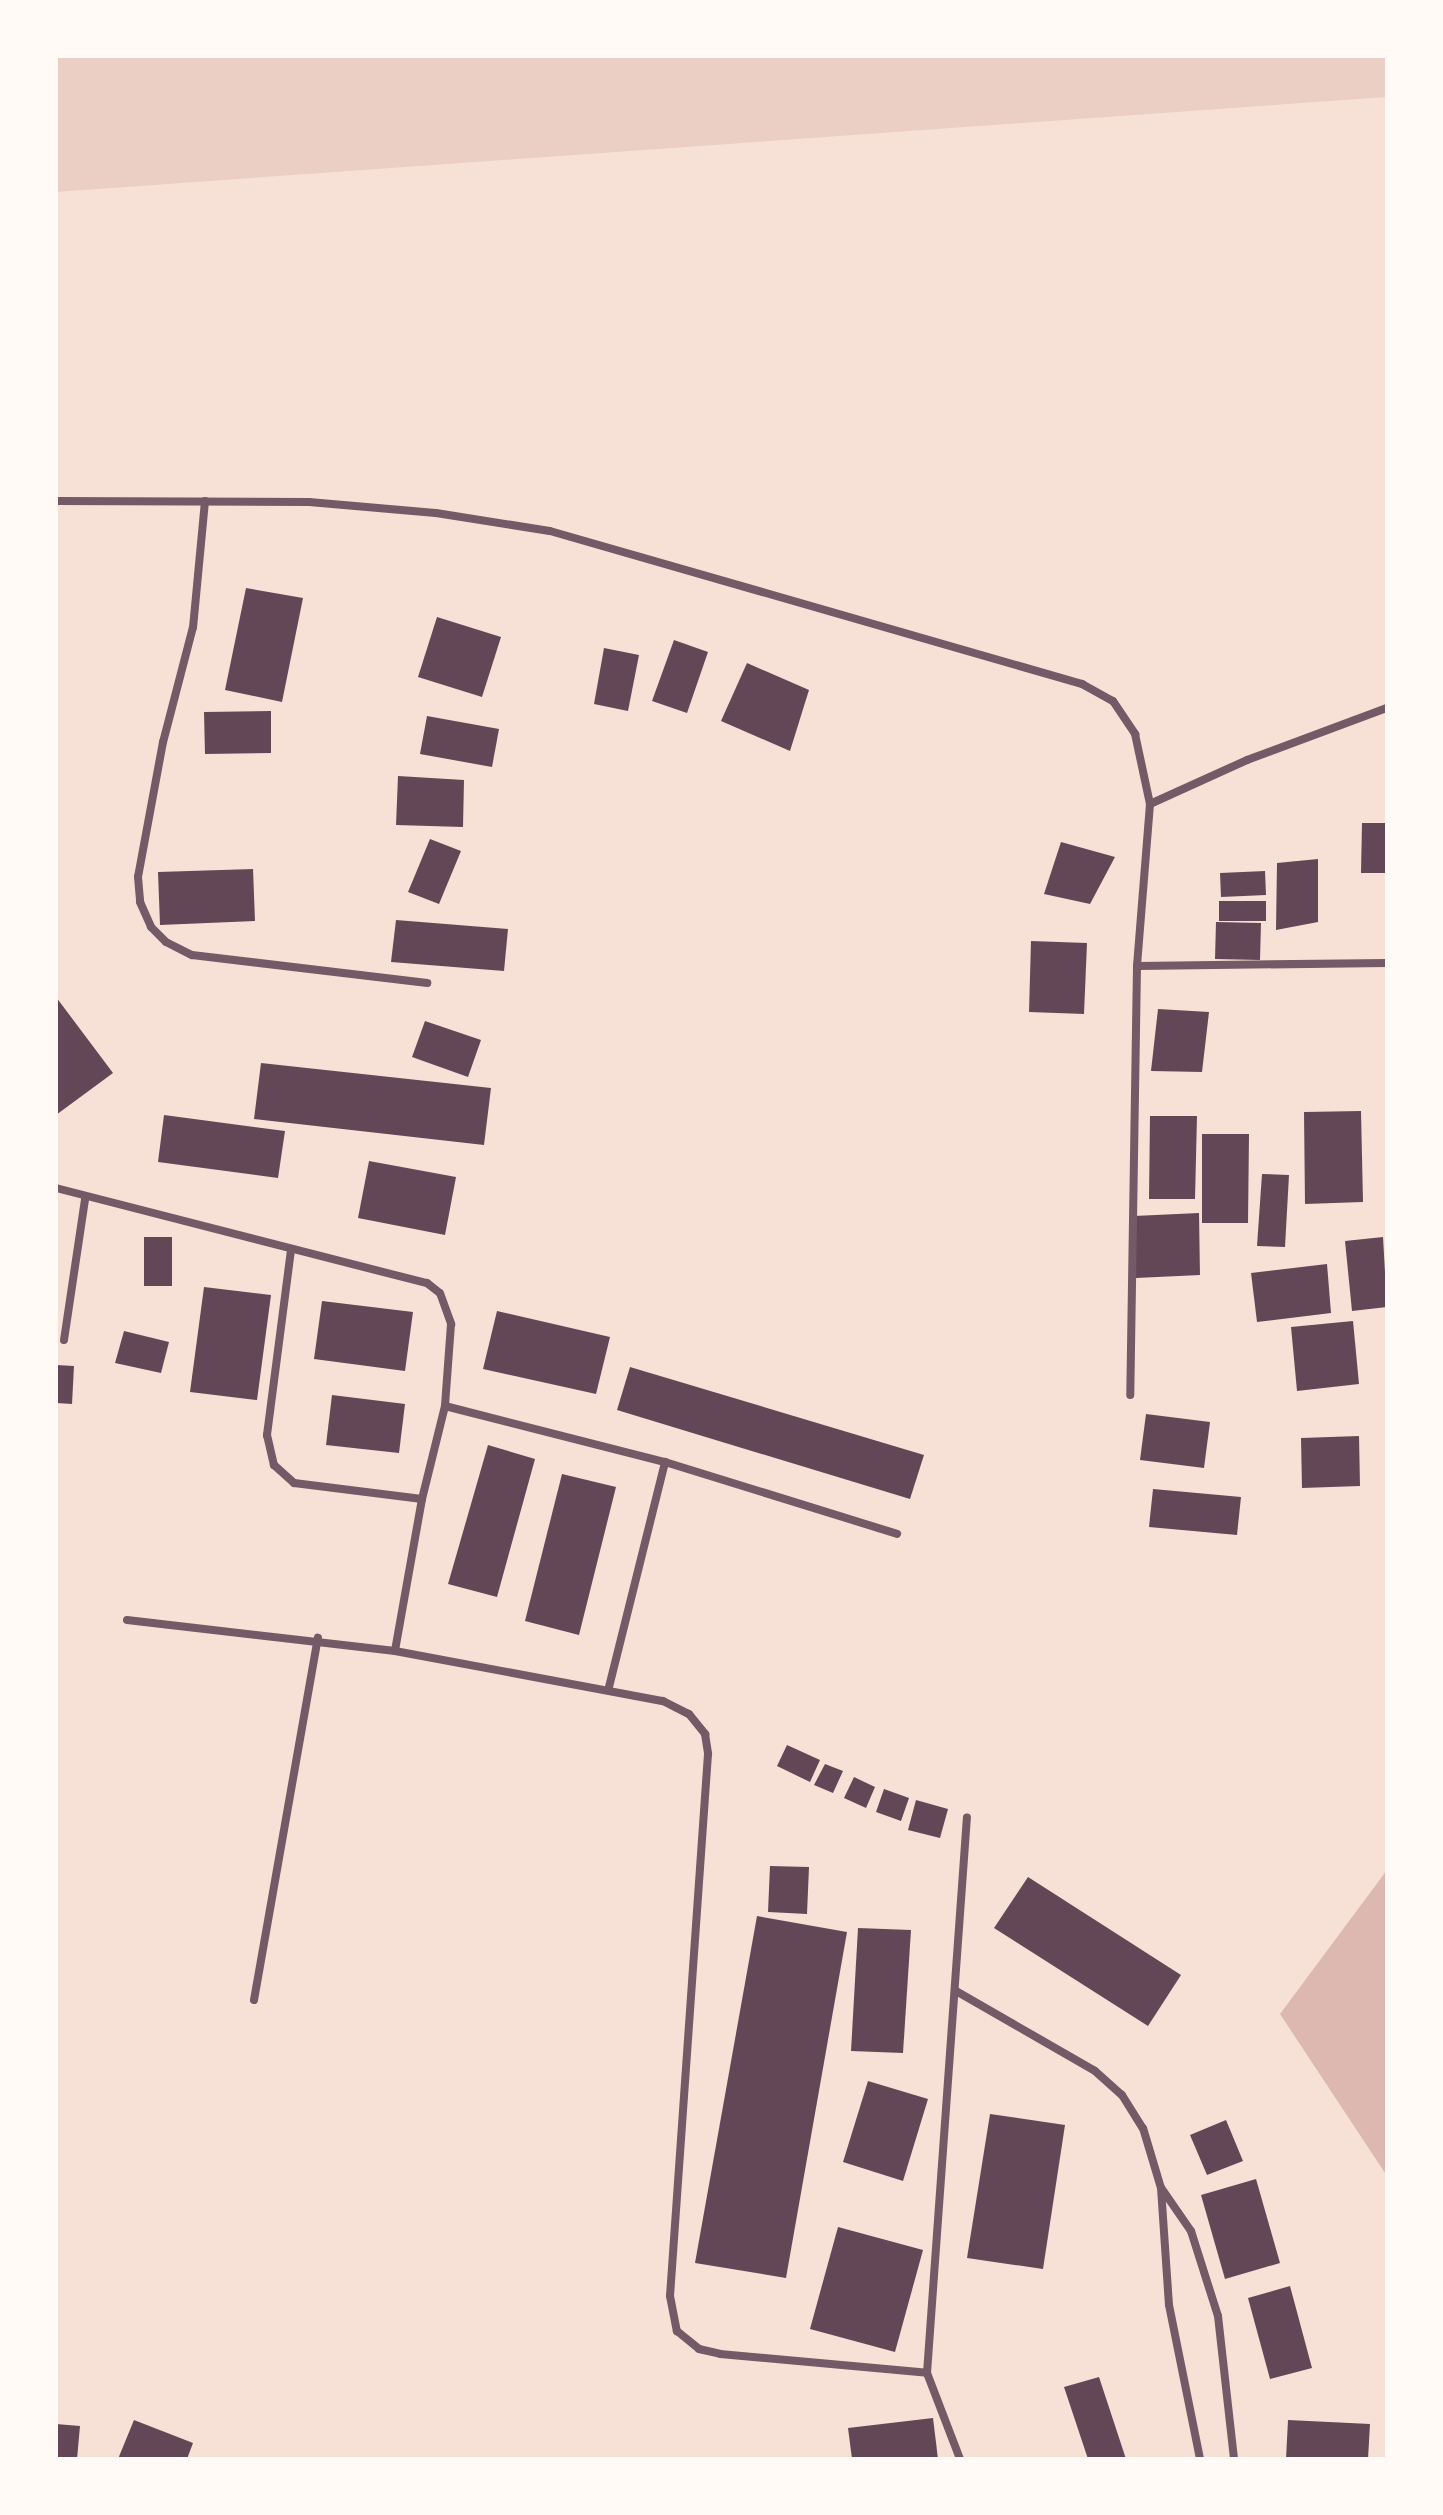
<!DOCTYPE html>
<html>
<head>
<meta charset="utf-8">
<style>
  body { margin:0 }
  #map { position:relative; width:1443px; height:2515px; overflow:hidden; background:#f7e1d7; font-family:Barlow,sans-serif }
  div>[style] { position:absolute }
  .green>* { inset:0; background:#ebcfc5 }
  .water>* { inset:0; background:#dcb8b0 }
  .building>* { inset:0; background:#644757 }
  .minor>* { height:8px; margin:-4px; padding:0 4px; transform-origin:4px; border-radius:4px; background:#755966 }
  span { translate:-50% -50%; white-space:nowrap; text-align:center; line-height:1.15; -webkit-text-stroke:6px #fffaf5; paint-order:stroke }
  .frame { position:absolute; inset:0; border:58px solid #fffaf5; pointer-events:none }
</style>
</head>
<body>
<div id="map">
  <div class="green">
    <div style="clip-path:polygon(56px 56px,1387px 56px,1387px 97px,56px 192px)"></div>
  </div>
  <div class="water">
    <div style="clip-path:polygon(1387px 1870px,1387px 2176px,1280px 2014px)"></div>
  </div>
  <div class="building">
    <div style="clip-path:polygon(246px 588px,303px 598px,282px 702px,225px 690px)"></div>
    <div style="clip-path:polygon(437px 617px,501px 637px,482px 697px,418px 677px)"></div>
    <div style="clip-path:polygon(674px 640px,708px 652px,687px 713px,652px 701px)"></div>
    <div style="clip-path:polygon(604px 648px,639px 655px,628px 711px,594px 704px)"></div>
    <div style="clip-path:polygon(747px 663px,809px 690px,790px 751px,721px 721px)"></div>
    <div style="clip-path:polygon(271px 711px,271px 753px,205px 754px,204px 712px)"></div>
    <div style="clip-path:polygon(427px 716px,499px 729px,492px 767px,420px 754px)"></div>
    <div style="clip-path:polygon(398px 776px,464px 780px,463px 827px,396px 825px)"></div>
    <div style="clip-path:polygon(1362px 823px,1387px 823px,1387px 873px,1361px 873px)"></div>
    <div style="clip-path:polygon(430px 839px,461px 851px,439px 904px,408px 892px)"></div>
    <div style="clip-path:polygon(1061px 842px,1115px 857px,1090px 904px,1044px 894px)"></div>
    <div style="clip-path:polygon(1318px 859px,1318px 922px,1276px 930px,1277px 863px)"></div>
    <div style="clip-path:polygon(253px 869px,255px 921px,160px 925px,158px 872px)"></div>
    <div style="clip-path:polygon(1265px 871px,1266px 895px,1221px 897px,1220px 873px)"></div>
    <div style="clip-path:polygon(1219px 901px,1266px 901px,1266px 921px,1219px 921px)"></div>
    <div style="clip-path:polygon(396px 920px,508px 929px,504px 971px,391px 962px)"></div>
    <div style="clip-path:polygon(1216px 922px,1261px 923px,1260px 960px,1215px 959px)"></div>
    <div style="clip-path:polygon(1031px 941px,1087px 943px,1084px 1014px,1029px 1012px)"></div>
    <div style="clip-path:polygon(56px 997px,113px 1073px,56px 1115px)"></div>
    <div style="clip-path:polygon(1158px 1009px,1209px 1012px,1202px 1072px,1151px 1071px)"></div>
    <div style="clip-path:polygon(425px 1021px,481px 1040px,468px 1077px,412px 1057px)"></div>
    <div style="clip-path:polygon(261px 1063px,491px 1088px,484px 1145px,254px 1119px)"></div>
    <div style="clip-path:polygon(1361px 1111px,1363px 1202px,1305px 1204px,1304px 1112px)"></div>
    <div style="clip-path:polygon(164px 1115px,285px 1131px,278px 1178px,158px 1162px)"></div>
    <div style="clip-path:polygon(1150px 1116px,1197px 1116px,1195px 1199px,1149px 1199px)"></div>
    <div style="clip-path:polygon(1202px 1134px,1249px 1134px,1248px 1223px,1202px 1223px)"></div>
    <div style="clip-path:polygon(369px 1161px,456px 1177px,445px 1235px,358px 1218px)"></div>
    <div style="clip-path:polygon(1262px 1174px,1289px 1175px,1285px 1247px,1257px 1246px)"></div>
    <div style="clip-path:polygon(1199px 1213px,1200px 1275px,1136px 1278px,1134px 1216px)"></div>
    <div style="clip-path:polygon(144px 1237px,172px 1237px,172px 1286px,144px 1286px)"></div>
    <div style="clip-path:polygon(1383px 1237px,1387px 1307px,1352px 1311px,1345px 1241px)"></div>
    <div style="clip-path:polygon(1327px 1264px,1331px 1313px,1257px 1322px,1251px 1273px)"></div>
    <div style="clip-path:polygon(204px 1287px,271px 1295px,257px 1400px,190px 1392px)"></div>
    <div style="clip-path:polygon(322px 1301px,413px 1312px,405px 1371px,314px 1359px)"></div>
    <div style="clip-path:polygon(497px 1311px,610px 1337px,596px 1394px,483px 1369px)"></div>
    <div style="clip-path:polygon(1353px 1321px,1359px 1384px,1297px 1391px,1291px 1327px)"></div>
    <div style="clip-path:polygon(124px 1331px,169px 1342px,161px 1373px,115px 1363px)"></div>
    <div style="clip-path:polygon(56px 1365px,74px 1366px,72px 1404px,56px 1403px)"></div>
    <div style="clip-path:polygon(630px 1367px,924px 1455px,910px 1499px,617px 1410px)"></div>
    <div style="clip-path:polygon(332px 1395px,405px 1404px,399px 1453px,326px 1445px)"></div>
    <div style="clip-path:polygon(1146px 1414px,1210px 1422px,1204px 1468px,1140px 1460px)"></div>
    <div style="clip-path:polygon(1359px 1436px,1360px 1486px,1302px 1488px,1301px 1438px)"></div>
    <div style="clip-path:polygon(488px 1445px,535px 1459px,497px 1597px,448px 1584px)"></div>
    <div style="clip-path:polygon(562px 1474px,616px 1487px,579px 1635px,525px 1621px)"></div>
    <div style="clip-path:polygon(1153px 1489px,1241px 1497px,1237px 1535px,1149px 1527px)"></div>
    <div style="clip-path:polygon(787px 1745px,820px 1760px,810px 1782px,777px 1766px)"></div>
    <div style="clip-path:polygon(825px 1764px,843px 1771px,833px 1793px,814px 1785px)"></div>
    <div style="clip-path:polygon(854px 1777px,875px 1787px,866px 1808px,844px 1798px)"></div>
    <div style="clip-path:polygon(884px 1789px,909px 1798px,901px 1821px,876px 1812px)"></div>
    <div style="clip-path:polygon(916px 1800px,948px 1809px,940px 1838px,908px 1830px)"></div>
    <div style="clip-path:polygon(770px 1866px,809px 1867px,807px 1914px,768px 1912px)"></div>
    <div style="clip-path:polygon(1028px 1877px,1181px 1975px,1148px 2026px,994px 1928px)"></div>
    <div style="clip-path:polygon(757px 1916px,847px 1932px,786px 2278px,695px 2263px)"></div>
    <div style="clip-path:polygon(858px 1928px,911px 1930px,903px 2053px,851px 2051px)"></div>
    <div style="clip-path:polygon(868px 2081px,928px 2099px,903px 2181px,843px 2162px)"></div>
    <div style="clip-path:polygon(990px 2114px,1065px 2125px,1043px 2269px,967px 2258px)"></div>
    <div style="clip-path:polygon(1226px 2120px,1243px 2161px,1207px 2175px,1190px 2135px)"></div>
    <div style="clip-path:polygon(1256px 2179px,1280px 2263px,1225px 2279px,1201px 2195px)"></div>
    <div style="clip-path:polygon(838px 2227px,923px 2250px,895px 2352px,810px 2329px)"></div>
    <div style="clip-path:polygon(1290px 2286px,1312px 2368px,1270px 2379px,1248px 2298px)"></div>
    <div style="clip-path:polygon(1099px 2377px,1126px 2459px,1088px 2459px,1064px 2387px)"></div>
    <div style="clip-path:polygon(933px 2418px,938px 2459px,852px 2459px,848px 2428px)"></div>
    <div style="clip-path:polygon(134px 2420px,193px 2443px,187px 2459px,118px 2459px)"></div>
    <div style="clip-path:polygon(1288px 2420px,1370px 2424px,1368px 2459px,1286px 2459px)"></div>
    <div style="clip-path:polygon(56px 2424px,80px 2426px,77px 2459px,56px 2459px)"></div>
  </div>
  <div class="minor">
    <div style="left:56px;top:501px;width:253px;rotate:0.2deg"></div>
    <div style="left:309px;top:502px;width:127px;rotate:5deg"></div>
    <div style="left:436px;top:513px;width:115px;rotate:9deg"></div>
    <div style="left:550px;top:531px;width:554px;rotate:16.04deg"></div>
    <div style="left:1082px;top:684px;width:35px;rotate:29deg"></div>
    <div style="left:1113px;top:701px;width:40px;rotate:56deg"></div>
    <div style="left:1135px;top:734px;width:72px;rotate:77.9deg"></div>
    <div style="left:1150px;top:804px;width:163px;rotate:94.6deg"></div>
    <div style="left:1137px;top:966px;width:429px;rotate:90.9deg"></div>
    <div style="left:205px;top:501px;width:127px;rotate:95.4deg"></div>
    <div style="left:193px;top:627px;width:119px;rotate:104.6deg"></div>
    <div style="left:163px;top:742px;width:137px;rotate:100.5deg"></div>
    <div style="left:138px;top:877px;width:25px;rotate:85deg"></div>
    <div style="left:140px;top:902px;width:27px;rotate:66deg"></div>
    <div style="left:151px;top:927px;width:21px;rotate:45deg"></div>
    <div style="left:166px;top:942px;width:29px;rotate:27deg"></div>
    <div style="left:192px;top:955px;width:237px;rotate:6.8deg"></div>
    <div style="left:1150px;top:804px;width:107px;rotate:-24.4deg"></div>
    <div style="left:1247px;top:760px;width:149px;rotate:-20.4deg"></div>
    <div style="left:1137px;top:966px;width:250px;rotate:-0.7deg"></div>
    <div style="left:56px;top:1188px;width:383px;rotate:14.4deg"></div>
    <div style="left:427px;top:1283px;width:16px;rotate:38deg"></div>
    <div style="left:440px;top:1293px;width:33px;rotate:70deg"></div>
    <div style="left:451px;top:1324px;width:82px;rotate:94.2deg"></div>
    <div style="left:445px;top:1406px;width:96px;rotate:103.9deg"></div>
    <div style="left:422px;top:1499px;width:154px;rotate:100.1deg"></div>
    <div style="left:395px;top:1651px;width:273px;rotate:10.6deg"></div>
    <div style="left:663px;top:1701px;width:29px;rotate:27deg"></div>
    <div style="left:689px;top:1714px;width:26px;rotate:51deg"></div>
    <div style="left:705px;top:1734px;width:20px;rotate:81deg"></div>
    <div style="left:708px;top:1754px;width:543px;rotate:94.01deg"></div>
    <div style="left:670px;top:2296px;width:36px;rotate:79deg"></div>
    <div style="left:677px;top:2331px;width:28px;rotate:39deg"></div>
    <div style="left:699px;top:2349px;width:22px;rotate:13deg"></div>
    <div style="left:720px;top:2354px;width:208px;rotate:5.2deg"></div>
    <div style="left:927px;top:2373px;width:92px;rotate:69deg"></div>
    <div style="left:291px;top:1250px;width:187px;rotate:97.4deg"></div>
    <div style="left:267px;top:1435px;width:31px;rotate:77deg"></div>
    <div style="left:274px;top:1465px;width:27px;rotate:42deg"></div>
    <div style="left:294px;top:1483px;width:129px;rotate:7.1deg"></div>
    <div style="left:64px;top:1340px;width:143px;rotate:-81.5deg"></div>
    <div style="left:445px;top:1406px;width:227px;rotate:14.3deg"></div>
    <div style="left:665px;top:1462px;width:243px;rotate:17.2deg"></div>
    <div style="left:127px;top:1620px;width:270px;rotate:6.6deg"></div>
    <div style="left:609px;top:1687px;width:232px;rotate:-76deg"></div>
    <div style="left:956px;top:1991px;width:160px;rotate:29.9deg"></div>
    <div style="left:1095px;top:2071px;width:36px;rotate:42deg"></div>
    <div style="left:1122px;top:2095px;width:39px;rotate:58deg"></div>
    <div style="left:1143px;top:2128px;width:63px;rotate:73.3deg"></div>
    <div style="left:1161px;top:2188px;width:117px;rotate:86.1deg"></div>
    <div style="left:1169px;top:2305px;width:157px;rotate:78.6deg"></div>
    <div style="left:254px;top:2000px;width:368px;rotate:-80deg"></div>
    <div style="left:1162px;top:2189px;width:51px;rotate:55.4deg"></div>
    <div style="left:1191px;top:2231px;width:89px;rotate:72.4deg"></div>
    <div style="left:1218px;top:2316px;width:144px;rotate:83.6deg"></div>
    <div style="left:927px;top:2373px;width:557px;rotate:-85.89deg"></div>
  </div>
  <div class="frame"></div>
</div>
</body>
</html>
